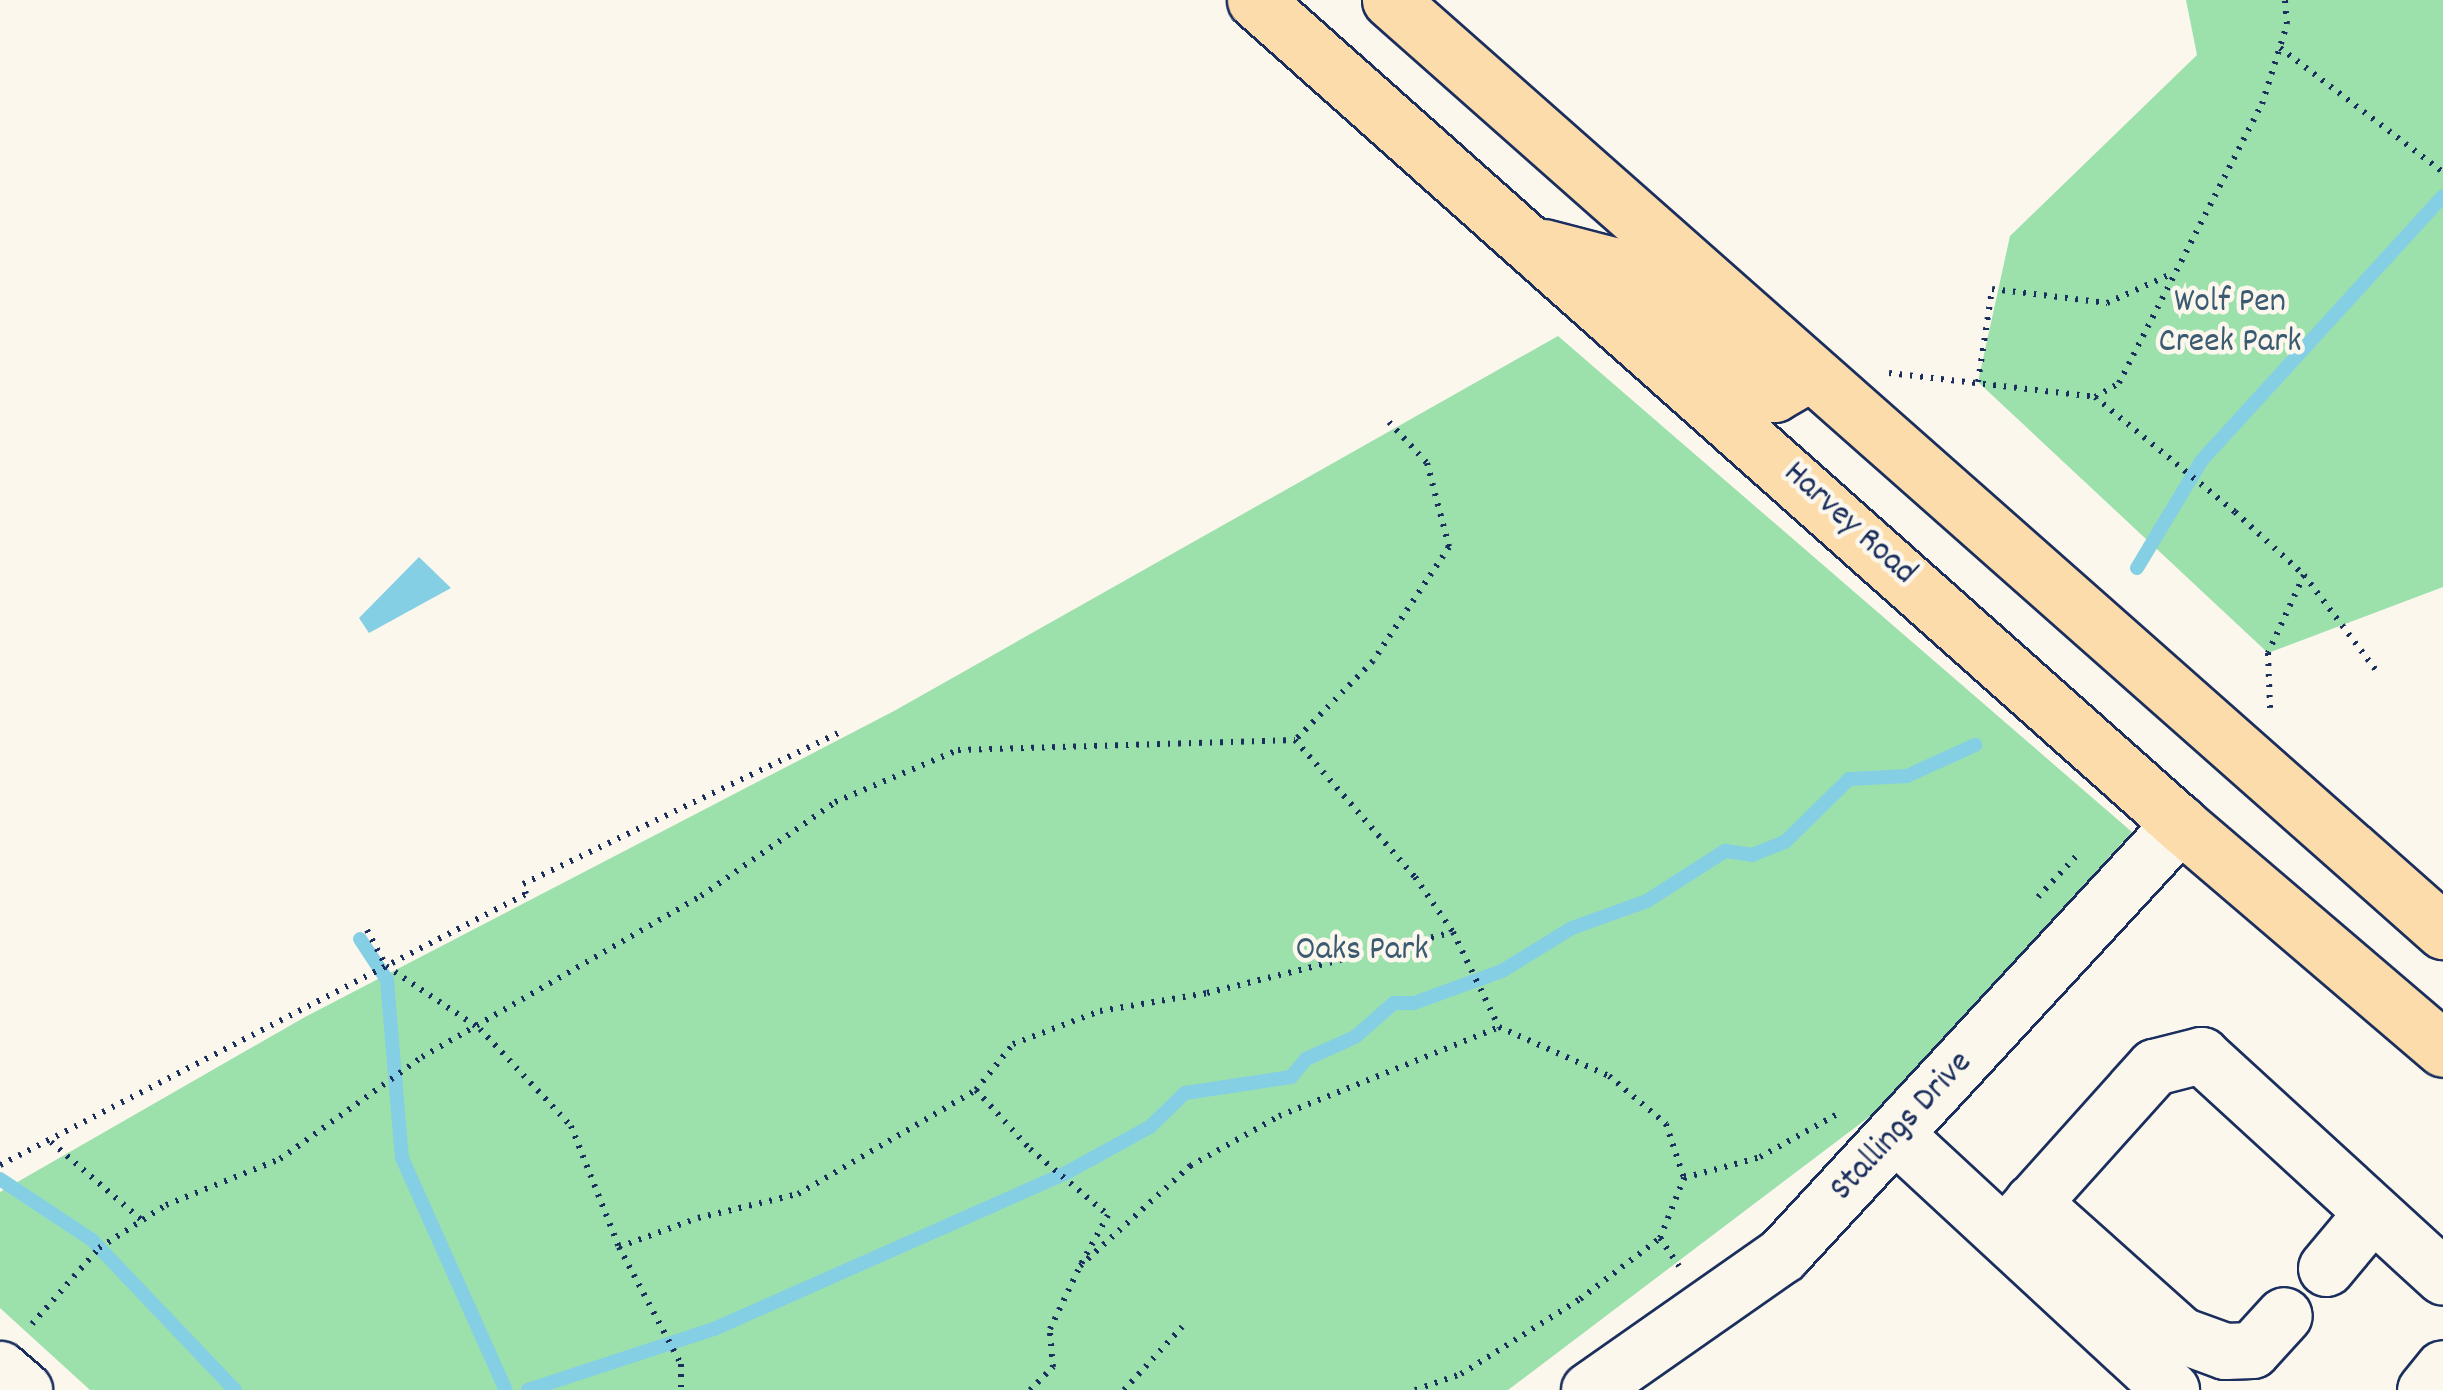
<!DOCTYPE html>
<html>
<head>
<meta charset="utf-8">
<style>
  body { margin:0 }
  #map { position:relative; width:2443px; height:1390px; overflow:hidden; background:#fbf7ec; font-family:Dekko,sans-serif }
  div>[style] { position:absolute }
  .green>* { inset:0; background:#9ce0ac }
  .water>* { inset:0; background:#85cfe5 }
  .stream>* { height:14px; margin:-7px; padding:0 7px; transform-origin:7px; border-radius:7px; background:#85cfe5 }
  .path>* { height:6px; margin-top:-3px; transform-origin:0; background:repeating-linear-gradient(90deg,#1b2f5e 0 2.5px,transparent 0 10.5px) }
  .roads { filter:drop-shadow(2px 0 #1b2f5e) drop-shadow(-2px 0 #1b2f5e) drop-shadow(0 2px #1b2f5e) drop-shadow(0 -2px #1b2f5e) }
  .minor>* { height:55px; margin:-27.5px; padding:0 27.5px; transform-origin:27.5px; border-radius:27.5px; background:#fbf7ec }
  .major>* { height:55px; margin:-27.5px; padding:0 27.5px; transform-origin:27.5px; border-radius:27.5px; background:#fddcac }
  span { translate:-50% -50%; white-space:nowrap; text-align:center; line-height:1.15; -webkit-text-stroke:9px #fbf7ec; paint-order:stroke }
  .park-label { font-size:35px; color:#3b5b72 }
  .street-label { font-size:35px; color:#1b2f5e }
</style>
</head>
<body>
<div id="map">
  <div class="green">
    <div style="clip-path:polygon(2186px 0,2443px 0,2443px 587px,2268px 653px,1978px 382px,2010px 236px,2197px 55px)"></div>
    <div style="clip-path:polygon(1558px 336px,2132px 832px,1873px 1114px,1508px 1390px,90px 1390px,0 1308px,0 1192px,305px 1017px,894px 711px)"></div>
  </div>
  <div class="water">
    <div style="clip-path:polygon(419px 557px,451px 588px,369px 633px,359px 618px)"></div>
  </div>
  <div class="stream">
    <div style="left:2137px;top:568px;width:126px;rotate:-59deg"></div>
    <div style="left:2202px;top:460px;width:357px;rotate:-47.6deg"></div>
    <div style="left:360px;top:939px;width:49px;rotate:56.6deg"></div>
    <div style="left:387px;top:980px;width:179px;rotate:85.2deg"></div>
    <div style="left:402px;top:1158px;width:254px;rotate:65.9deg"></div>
    <div style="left:0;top:1179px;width:110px;rotate:33.5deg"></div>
    <div style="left:92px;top:1240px;width:207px;rotate:46.4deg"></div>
    <div style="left:528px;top:1390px;width:196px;rotate:-18.2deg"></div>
    <div style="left:714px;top:1329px;width:383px;rotate:-23.9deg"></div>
    <div style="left:1064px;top:1174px;width:98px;rotate:-28.7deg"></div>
    <div style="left:1150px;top:1127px;width:49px;rotate:-44.2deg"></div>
    <div style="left:1185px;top:1093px;width:107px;rotate:-8.6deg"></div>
    <div style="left:1291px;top:1077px;width:23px;rotate:-50deg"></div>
    <div style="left:1306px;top:1059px;width:54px;rotate:-24.2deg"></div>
    <div style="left:1355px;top:1037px;width:52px;rotate:-41.1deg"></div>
    <div style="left:1394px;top:1003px;width:20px"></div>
    <div style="left:1414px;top:1003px;width:94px;rotate:-20deg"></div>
    <div style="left:1502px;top:971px;width:82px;rotate:-31.6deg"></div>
    <div style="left:1572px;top:928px;width:80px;rotate:-19.8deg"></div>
    <div style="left:1647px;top:901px;width:93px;rotate:-32.7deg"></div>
    <div style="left:1725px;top:851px;width:27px;rotate:8deg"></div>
    <div style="left:1752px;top:855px;width:35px;rotate:-22deg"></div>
    <div style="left:1785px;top:842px;width:90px;rotate:-44.5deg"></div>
    <div style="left:1849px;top:779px;width:58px;rotate:-3deg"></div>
    <div style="left:1907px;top:776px;width:75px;rotate:-24.5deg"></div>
  </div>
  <div class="path">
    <div style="left:2280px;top:48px;width:205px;rotate:37.3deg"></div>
    <div style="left:1889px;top:373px;width:207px;rotate:6.6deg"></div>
    <div style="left:2095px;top:397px;width:181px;rotate:39.4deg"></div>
    <div style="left:2235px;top:512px;width:93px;rotate:42.4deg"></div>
    <div style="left:2304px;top:575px;width:86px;rotate:114.8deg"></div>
    <div style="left:2268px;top:653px;width:55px;rotate:87.9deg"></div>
    <div style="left:1978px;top:382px;width:94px;rotate:-81.4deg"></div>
    <div style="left:1992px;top:289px;width:116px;rotate:6.9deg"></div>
    <div style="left:2107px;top:303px;width:68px;rotate:-24.3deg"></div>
    <div style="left:2095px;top:397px;width:28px;rotate:-30deg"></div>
    <div style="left:2119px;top:383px;width:314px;rotate:-62.9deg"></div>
    <div style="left:2262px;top:104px;width:84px;rotate:-72.6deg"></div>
    <div style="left:2287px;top:24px;width:24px;rotate:-95deg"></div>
    <div style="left:1389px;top:422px;width:56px;rotate:47.2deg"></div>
    <div style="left:1427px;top:463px;width:87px;rotate:75.3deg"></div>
    <div style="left:1449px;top:547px;width:137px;rotate:123.7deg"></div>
    <div style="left:1373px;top:661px;width:111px;rotate:134.6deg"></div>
    <div style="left:1295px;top:740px;width:182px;rotate:48.8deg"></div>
    <div style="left:1415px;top:877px;width:67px;rotate:55.4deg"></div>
    <div style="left:1453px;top:932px;width:106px;rotate:64.2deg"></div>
    <div style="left:1499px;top:1027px;width:120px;rotate:24deg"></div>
    <div style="left:1609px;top:1076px;width:75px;rotate:40.1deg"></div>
    <div style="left:1666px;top:1124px;width:57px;rotate:71.6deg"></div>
    <div style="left:1684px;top:1178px;width:79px;rotate:-15.4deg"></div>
    <div style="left:1760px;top:1157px;width:93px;rotate:-29.1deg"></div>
    <div style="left:2304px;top:575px;width:123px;rotate:52.9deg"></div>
    <div style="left:2038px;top:897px;width:62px;rotate:-47deg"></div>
    <div style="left:367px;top:930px;width:41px;rotate:62.2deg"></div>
    <div style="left:386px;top:966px;width:113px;rotate:33.8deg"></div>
    <div style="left:480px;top:1029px;width:133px;rotate:46.8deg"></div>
    <div style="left:571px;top:1126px;width:130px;rotate:68.4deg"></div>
    <div style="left:619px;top:1247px;width:132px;rotate:62.1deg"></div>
    <div style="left:681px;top:1364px;width:26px;rotate:90deg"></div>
    <div style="left:976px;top:1090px;width:59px;rotate:-51.2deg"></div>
    <div style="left:1013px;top:1044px;width:93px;rotate:-20.8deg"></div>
    <div style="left:1100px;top:1011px;width:109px;rotate:-9.5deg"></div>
    <div style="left:1207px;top:993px;width:253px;rotate:-13.9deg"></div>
    <div style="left:51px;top:1142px;width:121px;rotate:40.7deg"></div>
    <div style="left:0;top:1165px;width:592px;rotate:-27.26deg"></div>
    <div style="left:526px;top:894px;width:10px;rotate:-107deg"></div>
    <div style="left:523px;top:884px;width:356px;rotate:-25.6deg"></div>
    <div style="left:1660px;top:1238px;width:34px;rotate:56deg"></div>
    <div style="left:619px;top:1247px;width:84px;rotate:-20.2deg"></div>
    <div style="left:698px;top:1218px;width:103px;rotate:-13.5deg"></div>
    <div style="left:798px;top:1194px;width:206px;rotate:-30.3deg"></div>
    <div style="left:976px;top:1090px;width:80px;rotate:47.5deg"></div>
    <div style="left:1030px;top:1149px;width:102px;rotate:40.2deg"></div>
    <div style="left:1108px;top:1215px;width:58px;rotate:118.8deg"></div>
    <div style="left:32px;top:1324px;width:101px;rotate:-48.6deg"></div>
    <div style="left:99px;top:1248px;width:80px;rotate:-32.7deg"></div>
    <div style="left:166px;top:1205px;width:123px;rotate:-22deg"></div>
    <div style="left:280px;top:1159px;width:175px;rotate:-35.7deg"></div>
    <div style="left:422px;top:1057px;width:322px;rotate:-30deg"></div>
    <div style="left:701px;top:896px;width:164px;rotate:-35deg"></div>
    <div style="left:835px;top:802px;width:134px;rotate:-22.9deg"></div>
    <div style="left:958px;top:750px;width:337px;rotate:-1.7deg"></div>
    <div style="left:1030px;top:1390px;width:33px;rotate:-45deg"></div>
    <div style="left:1053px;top:1367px;width:38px;rotate:-95deg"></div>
    <div style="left:1050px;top:1329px;width:70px;rotate:-64.5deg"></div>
    <div style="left:1080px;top:1266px;width:149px;rotate:-42.3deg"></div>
    <div style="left:1190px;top:1166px;width:102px;rotate:-29.3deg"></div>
    <div style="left:1279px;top:1116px;width:237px;rotate:-22deg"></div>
    <div style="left:1124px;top:1390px;width:86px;rotate:-47.4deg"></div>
    <div style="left:1415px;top:1390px;width:49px;rotate:-19.2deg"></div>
    <div style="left:1461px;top:1374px;width:141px;rotate:-32.2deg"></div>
    <div style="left:1580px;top:1299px;width:101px;rotate:-37.3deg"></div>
    <div style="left:1660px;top:1238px;width:65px;rotate:-68.2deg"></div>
  </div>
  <div class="roads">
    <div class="minor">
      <div style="left:1896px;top:1135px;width:375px;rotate:42.8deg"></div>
      <div style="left:2032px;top:1202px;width:200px;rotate:41.8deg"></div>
      <div style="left:2181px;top:1335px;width:47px;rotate:20deg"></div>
      <div style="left:2225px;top:1351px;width:27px;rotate:-2deg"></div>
      <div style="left:2252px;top:1350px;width:47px;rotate:-47.6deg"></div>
      <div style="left:2006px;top:1232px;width:222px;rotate:-48.1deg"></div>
      <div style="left:2154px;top:1067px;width:49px;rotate:-14.3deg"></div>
      <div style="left:2201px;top:1055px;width:328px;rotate:42.5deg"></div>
      <div style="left:2326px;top:1268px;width:72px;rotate:-50.1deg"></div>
      <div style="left:0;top:1369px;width:32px;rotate:41deg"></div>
      <div style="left:1589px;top:1390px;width:236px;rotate:-35deg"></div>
      <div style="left:1782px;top:1255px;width:587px;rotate:-47.28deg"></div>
      <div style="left:2425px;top:1390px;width:28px;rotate:-51deg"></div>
    </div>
    <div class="major">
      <div style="left:1255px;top:0;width:1239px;rotate:41.69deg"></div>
      <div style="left:2180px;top:824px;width:346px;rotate:40.5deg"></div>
      <div style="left:1390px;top:0;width:1406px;rotate:41.48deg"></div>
      <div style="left:1543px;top:247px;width:81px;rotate:14.4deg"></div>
      <div style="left:1621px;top:267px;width:199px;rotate:39.7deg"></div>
      <div style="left:1774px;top:394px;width:39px;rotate:-30deg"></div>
    </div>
  </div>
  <div class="park-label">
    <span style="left:2230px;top:323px">Wolf Pen<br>Creek Park</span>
    <span style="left:1362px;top:951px">Oaks Park</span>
  </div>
  <div class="street-label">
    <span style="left:1849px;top:524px;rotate:42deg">Harvey Road</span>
    <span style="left:1902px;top:1127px;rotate:-47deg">Stallings Drive</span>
  </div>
</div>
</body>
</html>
